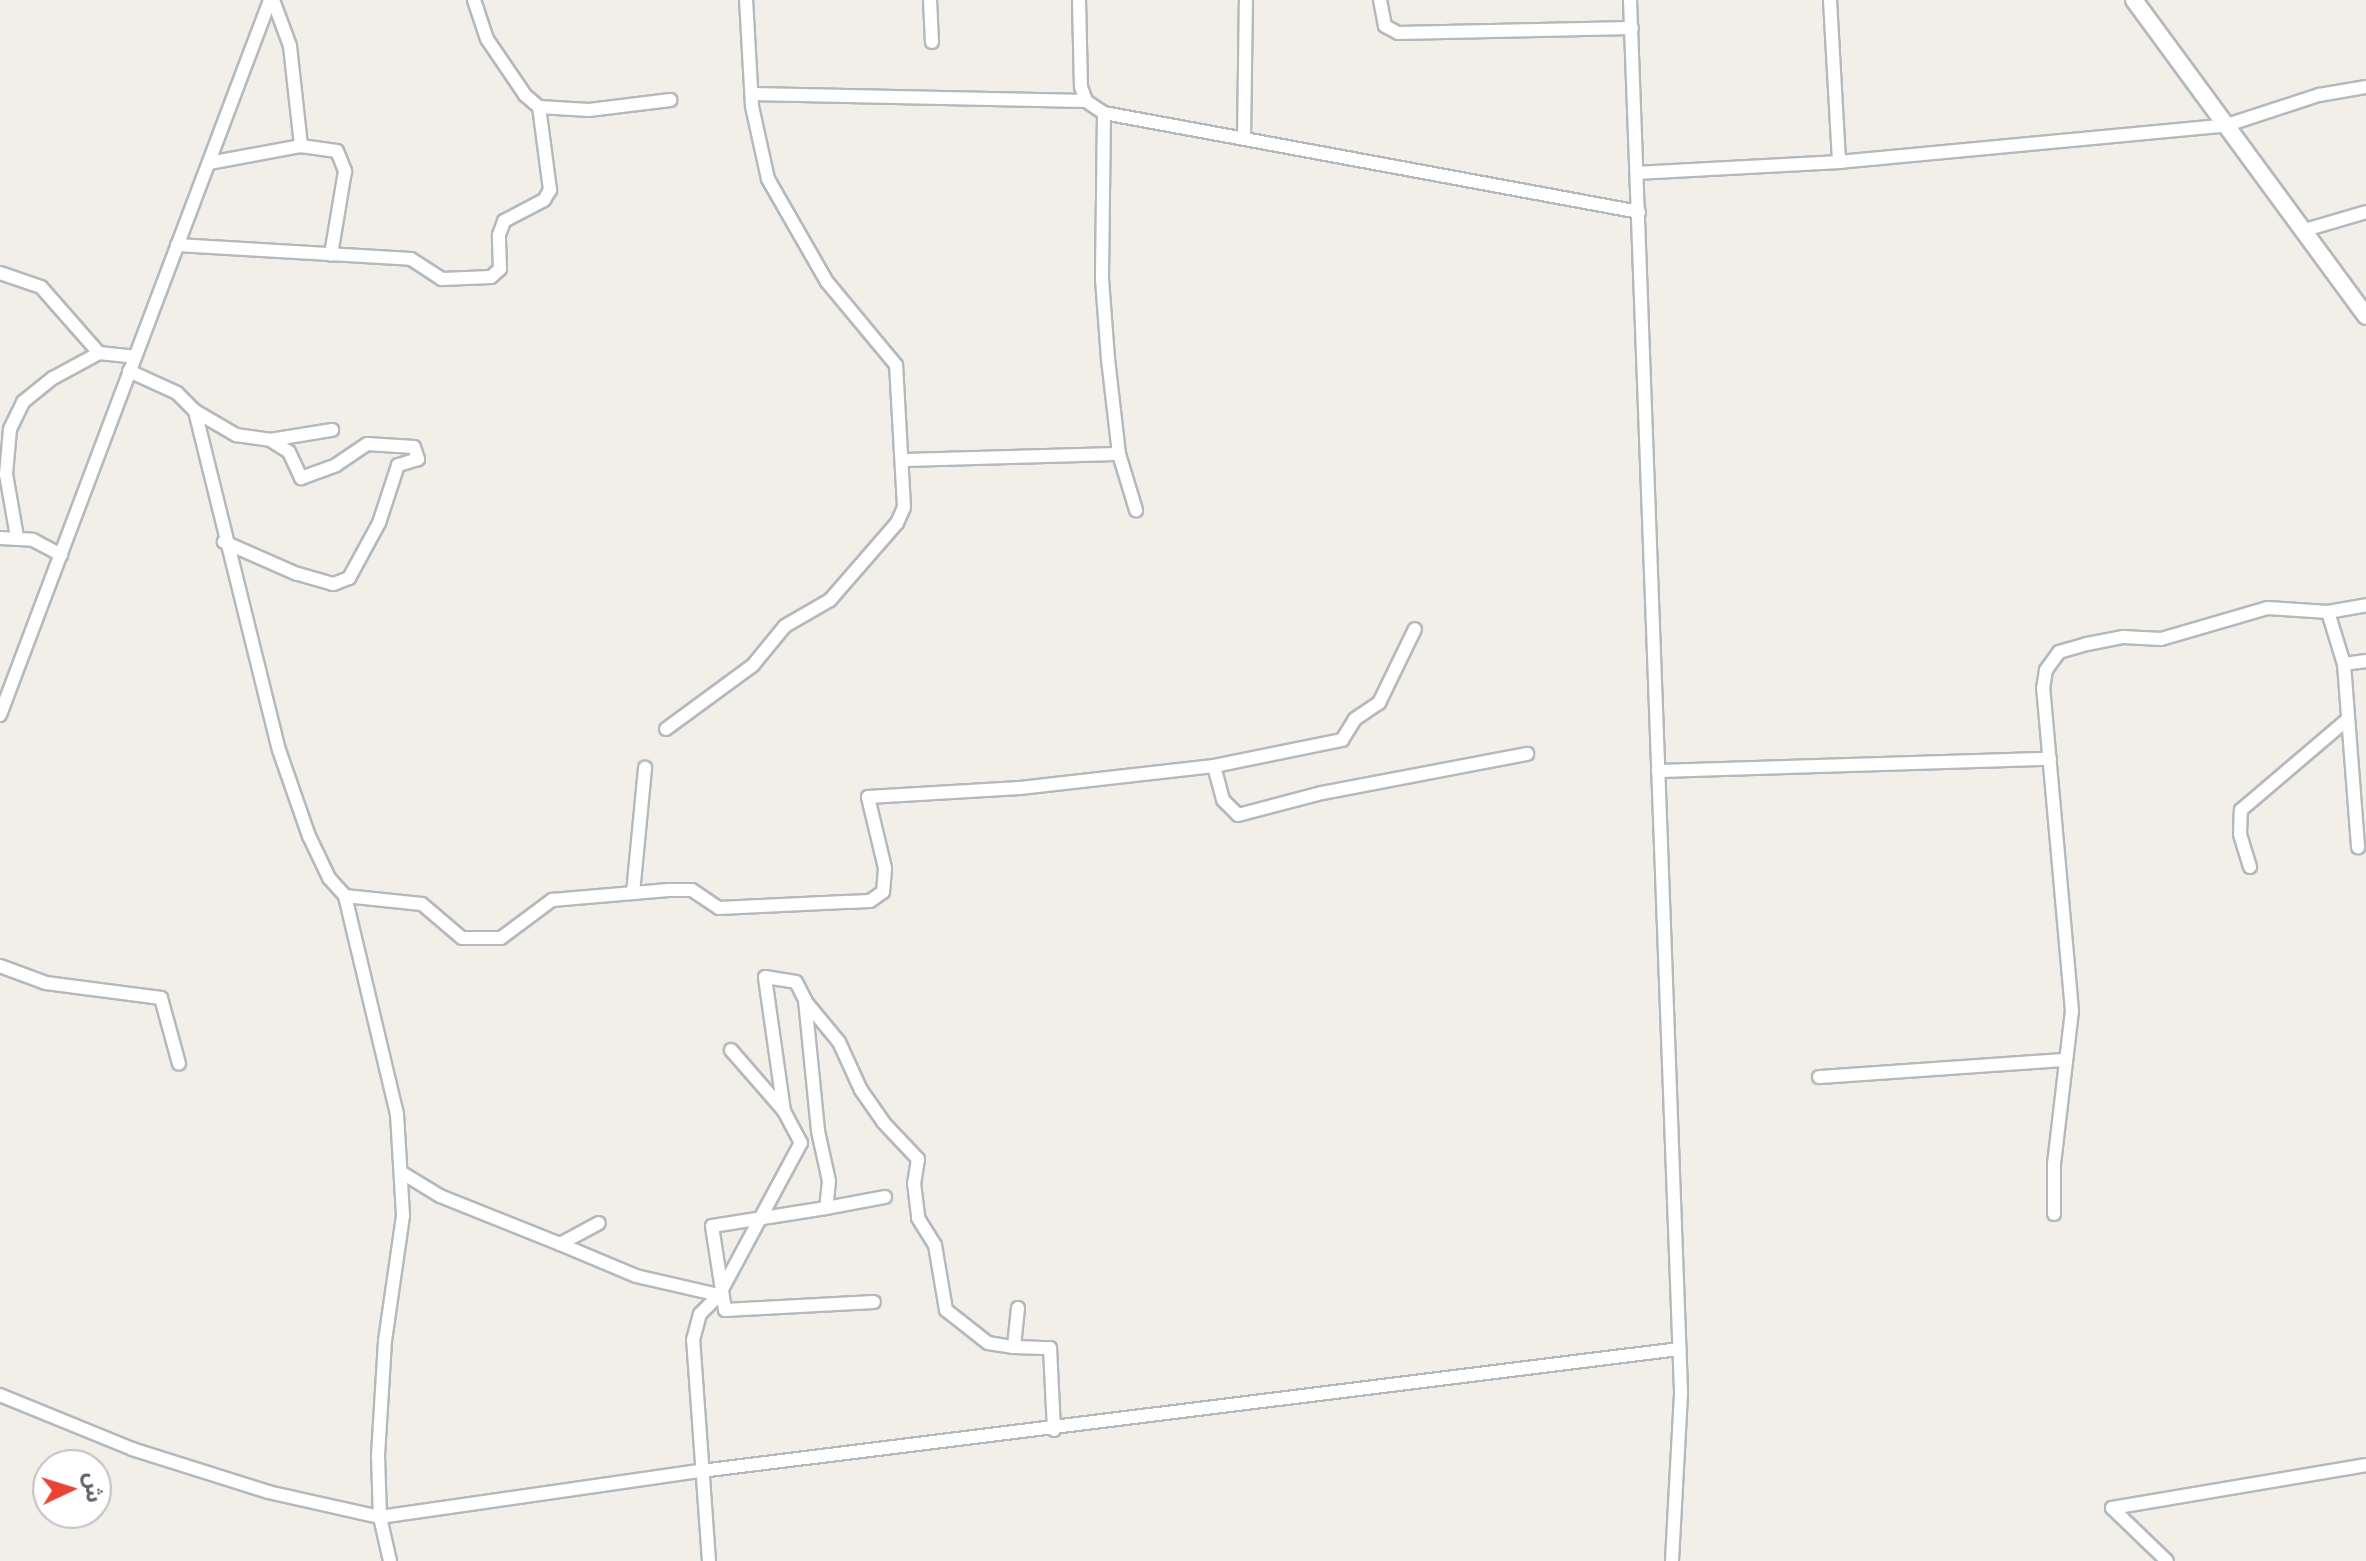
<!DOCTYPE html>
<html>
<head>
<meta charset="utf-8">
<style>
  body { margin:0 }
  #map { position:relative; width:2366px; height:1561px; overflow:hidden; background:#f1efe8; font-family:"Space Grotesk","Noto Sans Arabic",sans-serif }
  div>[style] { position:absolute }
  .roads { filter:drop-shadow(2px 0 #b5b8bc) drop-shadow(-2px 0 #b5b8bc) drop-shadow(0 2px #b5b8bc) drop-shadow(0 -2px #b5b8bc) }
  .minor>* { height:12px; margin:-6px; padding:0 6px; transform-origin:6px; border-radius:6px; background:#fff }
  .tertiary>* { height:16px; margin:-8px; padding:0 8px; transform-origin:8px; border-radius:8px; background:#fff }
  span { translate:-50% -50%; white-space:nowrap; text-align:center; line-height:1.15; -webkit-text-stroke:6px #fff; paint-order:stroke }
  .north { position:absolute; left:32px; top:1449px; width:80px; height:80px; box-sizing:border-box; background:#fff; border:2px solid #bfc1c3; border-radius:50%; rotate:86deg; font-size:22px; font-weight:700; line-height:32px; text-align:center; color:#5f6368 }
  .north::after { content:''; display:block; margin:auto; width:28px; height:36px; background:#ea4335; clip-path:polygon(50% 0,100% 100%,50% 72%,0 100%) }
</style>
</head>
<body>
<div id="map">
  <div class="roads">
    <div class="minor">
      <div style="left:273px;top:0;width:49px;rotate:69.7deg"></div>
      <div style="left:290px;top:46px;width:101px;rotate:83.7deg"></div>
      <div style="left:474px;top:0;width:41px;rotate:71.6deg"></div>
      <div style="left:487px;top:39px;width:68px;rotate:55.8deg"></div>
      <div style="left:525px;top:95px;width:18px;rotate:41deg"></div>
      <div style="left:539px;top:107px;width:50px;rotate:3.4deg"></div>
      <div style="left:589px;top:110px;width:82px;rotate:-7deg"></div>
      <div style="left:930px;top:0;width:42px;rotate:87.3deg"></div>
      <div style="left:1079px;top:0;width:87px;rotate:88.7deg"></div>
      <div style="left:1081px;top:87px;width:15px;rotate:70deg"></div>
      <div style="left:1380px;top:0;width:26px;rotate:79deg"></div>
      <div style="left:1385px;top:26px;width:15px;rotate:28deg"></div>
      <div style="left:1398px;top:33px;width:234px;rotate:-1.2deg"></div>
      <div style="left:1630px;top:0;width:1395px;rotate:87.9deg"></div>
      <div style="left:1681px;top:1394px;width:167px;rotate:93.1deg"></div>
      <div style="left:1830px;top:0;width:162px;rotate:86.8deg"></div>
      <div style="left:752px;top:94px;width:334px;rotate:1.2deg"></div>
      <div style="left:1086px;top:101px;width:22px;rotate:34deg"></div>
      <div style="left:1104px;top:113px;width:544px;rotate:10.48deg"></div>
      <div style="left:1104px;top:113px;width:166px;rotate:90.7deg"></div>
      <div style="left:1102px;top:279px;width:80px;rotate:85.7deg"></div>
      <div style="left:1108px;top:359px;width:96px;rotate:83.4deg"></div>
      <div style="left:1119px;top:454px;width:59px;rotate:73.1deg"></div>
      <div style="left:1244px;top:138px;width:138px;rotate:-89.2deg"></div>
      <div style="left:209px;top:163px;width:94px;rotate:-10.5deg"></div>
      <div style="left:301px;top:146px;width:36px;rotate:8deg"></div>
      <div style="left:337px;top:151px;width:22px;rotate:68deg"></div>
      <div style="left:345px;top:171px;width:85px;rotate:99.5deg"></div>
      <div style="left:1637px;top:173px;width:202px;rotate:-3.1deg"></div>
      <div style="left:1839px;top:162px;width:390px;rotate:-5.4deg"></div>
      <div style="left:2227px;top:125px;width:97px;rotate:-18.1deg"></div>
      <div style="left:2319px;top:95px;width:48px;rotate:-9.7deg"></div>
      <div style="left:2305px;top:230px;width:64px;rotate:-16.4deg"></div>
      <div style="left:177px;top:245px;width:234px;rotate:3.4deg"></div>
      <div style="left:411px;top:259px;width:37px;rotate:33deg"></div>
      <div style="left:442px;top:279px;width:49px;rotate:-2.3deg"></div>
      <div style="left:491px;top:277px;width:12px;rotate:-42deg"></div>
      <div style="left:500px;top:269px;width:34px;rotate:-92deg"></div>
      <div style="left:499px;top:235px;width:15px;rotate:-70deg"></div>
      <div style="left:504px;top:221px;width:45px;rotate:-27.7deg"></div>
      <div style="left:544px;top:200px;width:12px;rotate:-59deg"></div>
      <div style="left:550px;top:190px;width:84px;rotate:-97.5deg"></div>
      <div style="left:0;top:273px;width:43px;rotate:18.9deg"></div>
      <div style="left:41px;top:287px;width:88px;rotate:48.7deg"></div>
      <div style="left:99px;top:353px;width:36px;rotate:6deg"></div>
      <div style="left:129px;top:371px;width:53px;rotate:24.6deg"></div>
      <div style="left:177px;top:393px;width:25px;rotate:45deg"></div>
      <div style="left:195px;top:411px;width:349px;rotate:76.1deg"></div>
      <div style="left:279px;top:750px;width:91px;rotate:70.8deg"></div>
      <div style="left:309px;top:836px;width:47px;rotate:64.5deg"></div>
      <div style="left:329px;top:878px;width:24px;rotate:48deg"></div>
      <div style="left:345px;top:896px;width:224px;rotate:76.6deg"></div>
      <div style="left:397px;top:1114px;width:102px;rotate:86.6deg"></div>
      <div style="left:403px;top:1216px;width:126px;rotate:98.2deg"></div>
      <div style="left:385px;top:1341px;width:114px;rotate:93.5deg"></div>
      <div style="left:378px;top:1455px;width:62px;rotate:88.2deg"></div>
      <div style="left:380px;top:1517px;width:45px;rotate:77.2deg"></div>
      <div style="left:195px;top:411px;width:48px;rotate:30.3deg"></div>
      <div style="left:236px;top:435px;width:34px;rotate:8deg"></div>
      <div style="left:270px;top:440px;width:22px;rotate:32deg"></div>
      <div style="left:289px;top:452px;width:29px;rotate:65deg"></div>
      <div style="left:301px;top:478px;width:37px;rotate:-20deg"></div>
      <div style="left:336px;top:465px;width:37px;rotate:-34deg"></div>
      <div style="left:367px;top:444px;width:47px;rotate:3.7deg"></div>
      <div style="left:414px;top:447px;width:13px;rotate:72deg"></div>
      <div style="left:418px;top:459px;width:21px;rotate:163deg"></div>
      <div style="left:398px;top:465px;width:61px;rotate:108.1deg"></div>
      <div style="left:379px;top:523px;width:63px;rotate:118.6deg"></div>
      <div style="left:349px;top:578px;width:17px;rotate:159deg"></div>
      <div style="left:333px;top:584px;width:37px;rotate:-164deg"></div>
      <div style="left:297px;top:574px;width:80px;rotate:-156.3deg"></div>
      <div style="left:270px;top:440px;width:63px;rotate:-9.2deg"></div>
      <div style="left:902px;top:460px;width:217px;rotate:-1.6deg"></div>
      <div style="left:17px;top:537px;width:64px;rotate:-99.9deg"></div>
      <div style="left:6px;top:474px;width:45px;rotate:-84.9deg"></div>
      <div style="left:10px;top:429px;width:30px;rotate:-64deg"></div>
      <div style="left:23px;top:402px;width:38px;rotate:-39deg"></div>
      <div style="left:53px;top:378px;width:52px;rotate:-28.5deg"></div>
      <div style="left:0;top:538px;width:33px;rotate:3deg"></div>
      <div style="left:33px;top:540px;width:32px;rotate:28deg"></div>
      <div style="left:2328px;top:612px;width:54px;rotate:72.9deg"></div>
      <div style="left:2344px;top:664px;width:184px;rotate:85.6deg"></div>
      <div style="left:2344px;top:664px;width:22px;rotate:-8deg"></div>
      <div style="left:0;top:715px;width:764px;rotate:-69.31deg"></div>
      <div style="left:666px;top:729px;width:108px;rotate:-36.3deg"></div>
      <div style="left:753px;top:665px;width:50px;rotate:-50.6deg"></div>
      <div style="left:785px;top:626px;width:52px;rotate:-30deg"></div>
      <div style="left:830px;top:600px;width:102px;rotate:-49deg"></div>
      <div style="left:897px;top:523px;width:17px;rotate:-66deg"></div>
      <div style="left:904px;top:507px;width:142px;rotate:-93.2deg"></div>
      <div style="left:896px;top:365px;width:108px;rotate:-129.7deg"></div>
      <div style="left:827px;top:282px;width:119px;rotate:-119.8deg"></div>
      <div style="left:768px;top:179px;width:75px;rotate:-102.4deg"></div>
      <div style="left:752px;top:106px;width:106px;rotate:-93.2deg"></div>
      <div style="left:1214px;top:766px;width:35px;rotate:75deg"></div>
      <div style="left:1223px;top:800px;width:21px;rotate:45deg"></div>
      <div style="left:1238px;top:815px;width:87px;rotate:-14.7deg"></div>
      <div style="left:1322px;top:793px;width:209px;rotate:-10.8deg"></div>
      <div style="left:1658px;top:771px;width:392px;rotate:-1.8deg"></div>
      <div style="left:2250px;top:867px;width:34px;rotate:-107deg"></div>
      <div style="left:2240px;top:834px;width:24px;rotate:-88deg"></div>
      <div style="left:2241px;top:810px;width:140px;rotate:-40.4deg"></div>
      <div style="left:633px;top:893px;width:126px;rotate:-84.5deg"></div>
      <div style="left:345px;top:896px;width:77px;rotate:5.9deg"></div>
      <div style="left:422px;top:904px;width:52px;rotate:40.4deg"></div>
      <div style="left:462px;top:938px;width:39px"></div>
      <div style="left:501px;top:938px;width:64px;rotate:-36.7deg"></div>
      <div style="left:552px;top:900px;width:117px;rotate:-4.9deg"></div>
      <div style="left:669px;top:890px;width:23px"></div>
      <div style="left:692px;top:890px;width:32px;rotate:34deg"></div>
      <div style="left:719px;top:908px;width:151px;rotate:-2.7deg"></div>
      <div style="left:870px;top:901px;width:16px;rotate:-35deg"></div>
      <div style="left:883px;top:892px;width:24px;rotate:-85deg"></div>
      <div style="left:885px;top:868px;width:73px;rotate:-103.5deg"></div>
      <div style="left:868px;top:797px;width:152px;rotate:-3.4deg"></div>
      <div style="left:1020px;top:788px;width:195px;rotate:-6.5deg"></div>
      <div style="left:1214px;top:766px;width:131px;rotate:-11.5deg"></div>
      <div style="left:1342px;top:740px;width:25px;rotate:-58deg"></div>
      <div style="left:1355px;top:719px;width:29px;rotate:-34deg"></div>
      <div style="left:1379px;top:703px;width:82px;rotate:-64.1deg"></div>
      <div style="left:0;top:966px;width:49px;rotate:20.3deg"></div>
      <div style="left:46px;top:983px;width:116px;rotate:7.4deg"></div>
      <div style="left:161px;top:998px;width:68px;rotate:74.7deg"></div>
      <div style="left:806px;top:1002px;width:52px;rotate:50.5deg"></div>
      <div style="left:839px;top:1042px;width:53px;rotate:65.4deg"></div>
      <div style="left:861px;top:1090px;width:39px;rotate:55deg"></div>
      <div style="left:883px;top:1122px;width:51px;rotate:46.6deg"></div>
      <div style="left:918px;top:1159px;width:24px;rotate:99deg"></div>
      <div style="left:914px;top:1183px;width:35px;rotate:83deg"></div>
      <div style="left:918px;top:1218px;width:32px;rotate:58deg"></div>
      <div style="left:935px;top:1245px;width:66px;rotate:80.4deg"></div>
      <div style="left:946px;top:1310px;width:53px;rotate:38.2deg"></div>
      <div style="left:988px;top:1343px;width:26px;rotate:9deg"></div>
      <div style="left:731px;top:1050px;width:81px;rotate:49deg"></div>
      <div style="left:1819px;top:1077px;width:246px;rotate:-4deg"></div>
      <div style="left:404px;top:1174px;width:42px;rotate:31.4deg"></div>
      <div style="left:440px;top:1196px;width:129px;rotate:21.8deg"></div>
      <div style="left:560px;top:1244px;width:44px;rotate:-28.3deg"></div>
      <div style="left:826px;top:1208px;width:115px;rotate:171deg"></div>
      <div style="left:712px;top:1226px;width:85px;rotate:81.2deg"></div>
      <div style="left:725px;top:1310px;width:149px;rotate:-3.1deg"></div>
      <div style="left:2054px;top:1214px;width:50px;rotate:-90deg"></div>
      <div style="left:2054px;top:1164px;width:154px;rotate:-83.3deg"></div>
      <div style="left:2072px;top:1011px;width:323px;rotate:-95.1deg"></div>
      <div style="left:2043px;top:689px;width:19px;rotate:-81deg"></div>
      <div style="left:2046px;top:670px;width:22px;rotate:-54deg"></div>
      <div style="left:2059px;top:652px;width:29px;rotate:-16deg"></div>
      <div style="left:2087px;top:644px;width:37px;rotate:-11deg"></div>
      <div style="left:2123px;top:637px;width:38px;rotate:3deg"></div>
      <div style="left:2161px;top:639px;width:111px;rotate:-16.2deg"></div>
      <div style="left:2268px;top:608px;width:60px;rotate:3.8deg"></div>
      <div style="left:2328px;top:612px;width:39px;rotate:-10deg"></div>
      <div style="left:560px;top:1244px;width:82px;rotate:22.8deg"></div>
      <div style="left:636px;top:1276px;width:85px;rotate:12.9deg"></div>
      <div style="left:719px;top:1295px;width:173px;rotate:-61.7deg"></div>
      <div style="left:801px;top:1143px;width:36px;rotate:-118deg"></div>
      <div style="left:784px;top:1111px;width:135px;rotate:-98.1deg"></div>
      <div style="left:765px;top:977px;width:31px;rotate:9deg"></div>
      <div style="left:796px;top:982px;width:20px;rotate:63deg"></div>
      <div style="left:805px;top:1000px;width:132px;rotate:84.3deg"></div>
      <div style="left:818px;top:1131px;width:51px;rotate:77.6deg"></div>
      <div style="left:829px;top:1181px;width:27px;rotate:96deg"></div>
      <div style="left:826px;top:1208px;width:60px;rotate:-10.6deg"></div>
      <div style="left:1018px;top:1308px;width:39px;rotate:96deg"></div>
      <div style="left:1014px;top:1347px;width:36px;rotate:2deg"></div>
      <div style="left:1050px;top:1348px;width:82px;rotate:87.2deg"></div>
      <div style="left:0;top:1395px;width:143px;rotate:22.2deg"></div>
      <div style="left:132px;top:1449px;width:143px;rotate:17.5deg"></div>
      <div style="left:268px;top:1492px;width:115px;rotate:12.6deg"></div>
      <div style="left:380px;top:1517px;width:324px;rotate:-8.2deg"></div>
      <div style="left:701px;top:1471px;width:986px;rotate:-7.11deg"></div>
      <div style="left:2112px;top:1508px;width:258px;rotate:-9.6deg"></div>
      <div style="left:2112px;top:1508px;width:76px;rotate:43.9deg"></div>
      <div style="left:709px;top:1561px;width:222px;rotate:-94.1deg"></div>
      <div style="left:693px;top:1340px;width:27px;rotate:-75deg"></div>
      <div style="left:700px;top:1314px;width:27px;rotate:-45deg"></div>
    </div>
    <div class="tertiary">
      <div style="left:2134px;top:0;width:392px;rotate:53.7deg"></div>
    </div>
  </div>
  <div class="north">ش</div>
</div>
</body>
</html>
